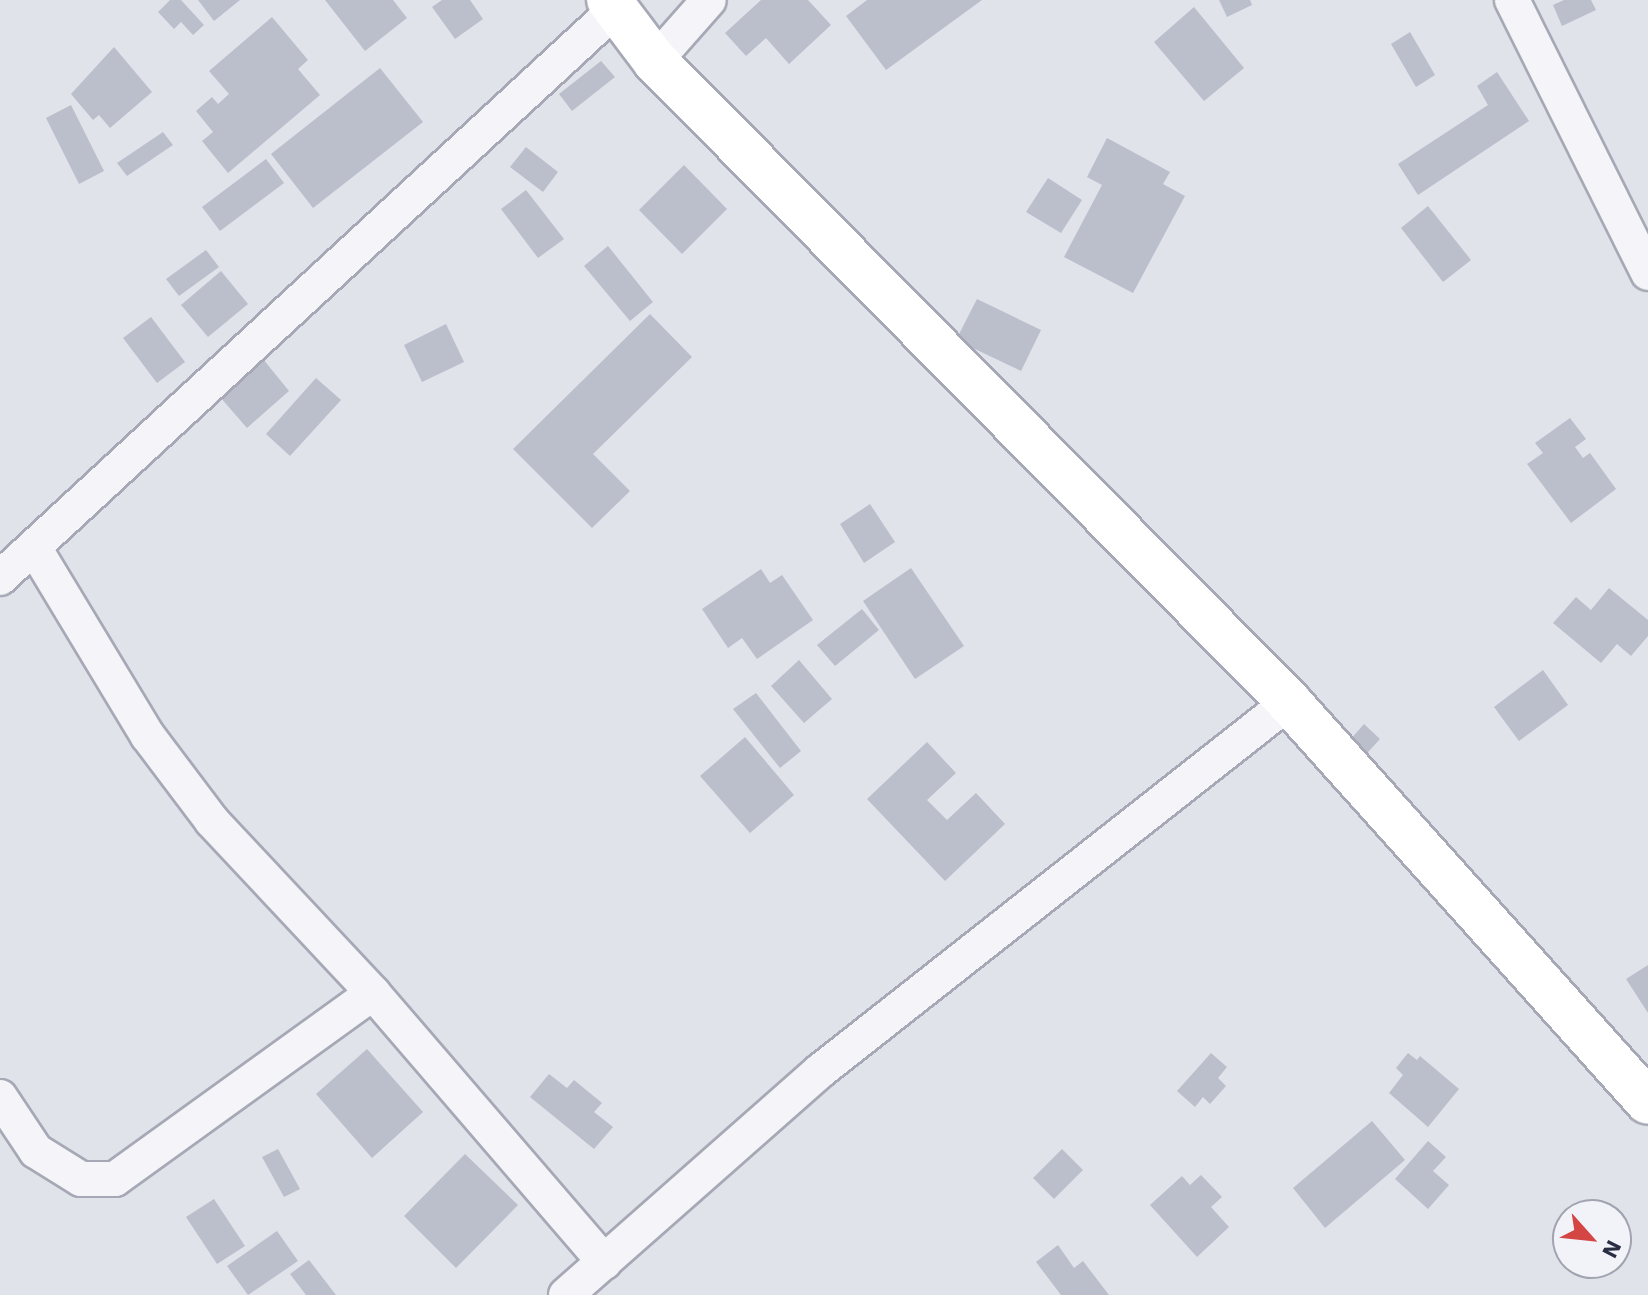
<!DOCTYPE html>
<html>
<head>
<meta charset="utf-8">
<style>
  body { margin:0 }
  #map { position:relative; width:1648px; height:1295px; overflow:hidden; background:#e1e3eb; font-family:"Work Sans",sans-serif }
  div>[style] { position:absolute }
  .building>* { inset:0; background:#bbbecb }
  .roads { filter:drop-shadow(2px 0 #a6a9b5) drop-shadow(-2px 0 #a6a9b5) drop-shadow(0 2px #a6a9b5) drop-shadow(0 -2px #a6a9b5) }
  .street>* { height:34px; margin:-17px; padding:0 17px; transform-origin:17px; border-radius:17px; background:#f5f5f9 }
  .secondary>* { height:44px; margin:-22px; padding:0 22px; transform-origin:22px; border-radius:22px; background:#fff }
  span { translate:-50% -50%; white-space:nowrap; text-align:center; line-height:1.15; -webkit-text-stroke:7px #f1f3f8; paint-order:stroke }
  .north { position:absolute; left:1552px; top:1199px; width:80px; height:80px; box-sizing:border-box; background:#f1f3f8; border:2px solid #a1a4b0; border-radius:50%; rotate:117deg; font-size:22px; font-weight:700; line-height:32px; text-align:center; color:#292e43 }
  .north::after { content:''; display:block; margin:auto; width:28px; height:36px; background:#d44643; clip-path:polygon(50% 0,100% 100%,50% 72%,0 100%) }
</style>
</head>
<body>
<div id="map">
  <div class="building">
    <div style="clip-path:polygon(170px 0,181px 0,204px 25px,193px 35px,181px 22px,174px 29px,158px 12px)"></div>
    <div style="clip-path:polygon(198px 0,240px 0,214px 21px)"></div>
    <div style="clip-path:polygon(325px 0,393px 0,407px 18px,365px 51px)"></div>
    <div style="clip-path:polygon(442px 0,470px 0,483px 19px,455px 39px,432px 7px)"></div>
    <div style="clip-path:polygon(761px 0,808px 0,831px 25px,789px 64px,766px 38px,746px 56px,725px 33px)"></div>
    <div style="clip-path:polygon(867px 0,982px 0,886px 70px,846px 16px)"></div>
    <div style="clip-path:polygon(1219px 0,1250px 0,1252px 5px,1227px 17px)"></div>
    <div style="clip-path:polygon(1564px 0,1591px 0,1596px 10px,1562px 26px,1553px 5px)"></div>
    <div style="clip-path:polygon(1194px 7px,1244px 68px,1204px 101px,1154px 42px)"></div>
    <div style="clip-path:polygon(272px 17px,308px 60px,298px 69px,320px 95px,228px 173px,202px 141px,213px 132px,196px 111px,212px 97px,218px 104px,229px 94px,209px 71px)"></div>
    <div style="clip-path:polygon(1410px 32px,1435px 75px,1416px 87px,1391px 44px)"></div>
    <div style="clip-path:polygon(114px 47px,152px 92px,110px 128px,99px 115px,93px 120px,71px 94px)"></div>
    <div style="clip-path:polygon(601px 61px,615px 77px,572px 111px,559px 94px)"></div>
    <div style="clip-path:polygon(380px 68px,423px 122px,313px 208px,271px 154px)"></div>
    <div style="clip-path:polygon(1497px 72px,1529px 121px,1418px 195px,1398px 164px,1488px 105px,1477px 86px)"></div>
    <div style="clip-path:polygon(71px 105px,104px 171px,79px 184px,46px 118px)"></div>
    <div style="clip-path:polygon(163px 132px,173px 145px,127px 176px,117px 163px)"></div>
    <div style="clip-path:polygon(1107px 138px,1170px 172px,1163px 184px,1185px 196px,1133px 293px,1064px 257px,1102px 185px,1087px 177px)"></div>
    <div style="clip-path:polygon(526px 147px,558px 172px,543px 192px,510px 167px)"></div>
    <div style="clip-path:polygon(266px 159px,284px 183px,220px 231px,202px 207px)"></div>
    <div style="clip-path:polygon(684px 165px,727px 209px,682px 254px,639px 210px)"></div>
    <div style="clip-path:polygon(1048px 178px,1082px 200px,1061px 233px,1026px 212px)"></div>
    <div style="clip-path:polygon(526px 190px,564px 239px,538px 258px,501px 209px)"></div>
    <div style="clip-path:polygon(1428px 206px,1471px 260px,1443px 282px,1401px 228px)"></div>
    <div style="clip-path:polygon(608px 246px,653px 302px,630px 321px,584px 266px)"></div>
    <div style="clip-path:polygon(206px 250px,219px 267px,179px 296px,166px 279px)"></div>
    <div style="clip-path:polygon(221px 271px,248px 304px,208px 337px,181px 305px)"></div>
    <div style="clip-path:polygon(977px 299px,1041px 330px,1021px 371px,956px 340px)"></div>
    <div style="clip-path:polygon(650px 314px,692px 357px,593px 454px,630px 491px,592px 528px,513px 449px)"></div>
    <div style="clip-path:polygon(151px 317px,185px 362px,157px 383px,123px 338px)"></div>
    <div style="clip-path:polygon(446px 324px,464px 362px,422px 382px,404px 345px)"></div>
    <div style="clip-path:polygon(263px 359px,289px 391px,247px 428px,220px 397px)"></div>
    <div style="clip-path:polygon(316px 378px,341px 400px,290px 456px,266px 434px)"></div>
    <div style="clip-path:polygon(1570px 418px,1586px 439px,1575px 447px,1583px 458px,1590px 453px,1616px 489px,1571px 523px,1527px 464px,1543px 453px,1535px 443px)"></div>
    <div style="clip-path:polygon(870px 504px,895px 542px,864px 563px,840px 524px)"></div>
    <div style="clip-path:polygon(911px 568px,964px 646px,915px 679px,863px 601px)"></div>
    <div style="clip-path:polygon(761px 569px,770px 583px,782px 575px,813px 620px,757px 659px,742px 638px,728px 648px,702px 609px)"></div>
    <div style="clip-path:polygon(1609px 588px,1648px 620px,1648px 636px,1631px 656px,1617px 644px,1601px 663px,1553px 623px,1576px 597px,1591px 610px)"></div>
    <div style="clip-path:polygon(862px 609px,879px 630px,835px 666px,817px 645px)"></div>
    <div style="clip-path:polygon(799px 660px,832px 699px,804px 723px,771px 686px)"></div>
    <div style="clip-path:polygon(1543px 670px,1568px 705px,1519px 741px,1494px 707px)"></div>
    <div style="clip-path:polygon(756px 693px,801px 751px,780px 768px,733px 709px)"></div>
    <div style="clip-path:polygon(1364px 724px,1380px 739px,1358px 763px,1342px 749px)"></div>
    <div style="clip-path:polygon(745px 737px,794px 795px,750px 833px,700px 776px)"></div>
    <div style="clip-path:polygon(927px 742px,956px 773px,927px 800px,947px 820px,976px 793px,1005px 824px,945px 881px,867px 799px)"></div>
    <div style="clip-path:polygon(1648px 965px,1648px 1013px,1626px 979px)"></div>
    <div style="clip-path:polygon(367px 1049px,423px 1112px,372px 1158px,316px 1094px)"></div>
    <div style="clip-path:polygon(1211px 1053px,1227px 1067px,1218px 1078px,1226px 1086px,1210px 1104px,1203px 1097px,1195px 1107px,1177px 1091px)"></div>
    <div style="clip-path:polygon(1408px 1053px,1417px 1060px,1420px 1056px,1459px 1089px,1428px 1127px,1389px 1093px,1403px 1075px,1396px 1068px)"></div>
    <div style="clip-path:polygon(549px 1074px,567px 1088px,574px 1080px,602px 1103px,594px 1112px,613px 1127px,594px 1149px,530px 1097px)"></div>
    <div style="clip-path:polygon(1372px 1121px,1405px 1160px,1325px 1228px,1293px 1188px)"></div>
    <div style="clip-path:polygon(1428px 1141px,1446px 1157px,1433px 1171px,1449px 1185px,1428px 1209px,1395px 1179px)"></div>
    <div style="clip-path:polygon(278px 1149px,300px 1189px,284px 1197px,262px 1157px)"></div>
    <div style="clip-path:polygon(1062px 1149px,1083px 1170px,1054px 1199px,1033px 1178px)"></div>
    <div style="clip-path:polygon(465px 1154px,518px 1205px,456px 1268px,404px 1216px)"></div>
    <div style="clip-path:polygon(1201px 1175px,1222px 1197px,1211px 1207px,1229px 1227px,1197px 1257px,1150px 1205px,1182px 1176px,1190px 1185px)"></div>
    <div style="clip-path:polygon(214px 1199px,245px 1246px,217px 1264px,186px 1217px)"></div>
    <div style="clip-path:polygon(277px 1231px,298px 1261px,248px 1295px,227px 1266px)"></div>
    <div style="clip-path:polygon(1058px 1245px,1074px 1268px,1083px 1261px,1109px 1295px,1061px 1295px,1036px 1262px)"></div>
    <div style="clip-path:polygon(309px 1260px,336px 1295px,306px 1295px,290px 1274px)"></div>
  </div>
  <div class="roads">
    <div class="street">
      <div style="left:1512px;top:0;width:305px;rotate:63.5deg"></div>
      <div style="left:655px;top:61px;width:81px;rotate:-48.5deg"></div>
      <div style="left:35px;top:549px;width:218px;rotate:58.9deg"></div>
      <div style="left:148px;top:736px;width:106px;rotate:53deg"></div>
      <div style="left:212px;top:821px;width:236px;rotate:46.9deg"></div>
      <div style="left:373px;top:993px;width:355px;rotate:49.3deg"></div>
      <div style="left:0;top:578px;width:840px;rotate:-42.73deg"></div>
      <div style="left:0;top:1097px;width:65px;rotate:56.3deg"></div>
      <div style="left:36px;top:1151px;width:53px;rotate:31.9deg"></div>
      <div style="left:81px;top:1179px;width:34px"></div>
      <div style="left:115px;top:1179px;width:318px;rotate:-35.8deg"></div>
      <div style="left:566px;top:1295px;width:339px;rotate:-41.4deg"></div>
      <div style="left:820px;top:1071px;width:597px;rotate:-38.19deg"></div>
    </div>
    <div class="secondary">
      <div style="left:609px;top:0;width:76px;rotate:53deg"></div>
      <div style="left:655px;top:61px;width:902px;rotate:45.31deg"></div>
      <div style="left:1289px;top:702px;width:537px;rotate:48.09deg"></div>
    </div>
  </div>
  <div class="north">N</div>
</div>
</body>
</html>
